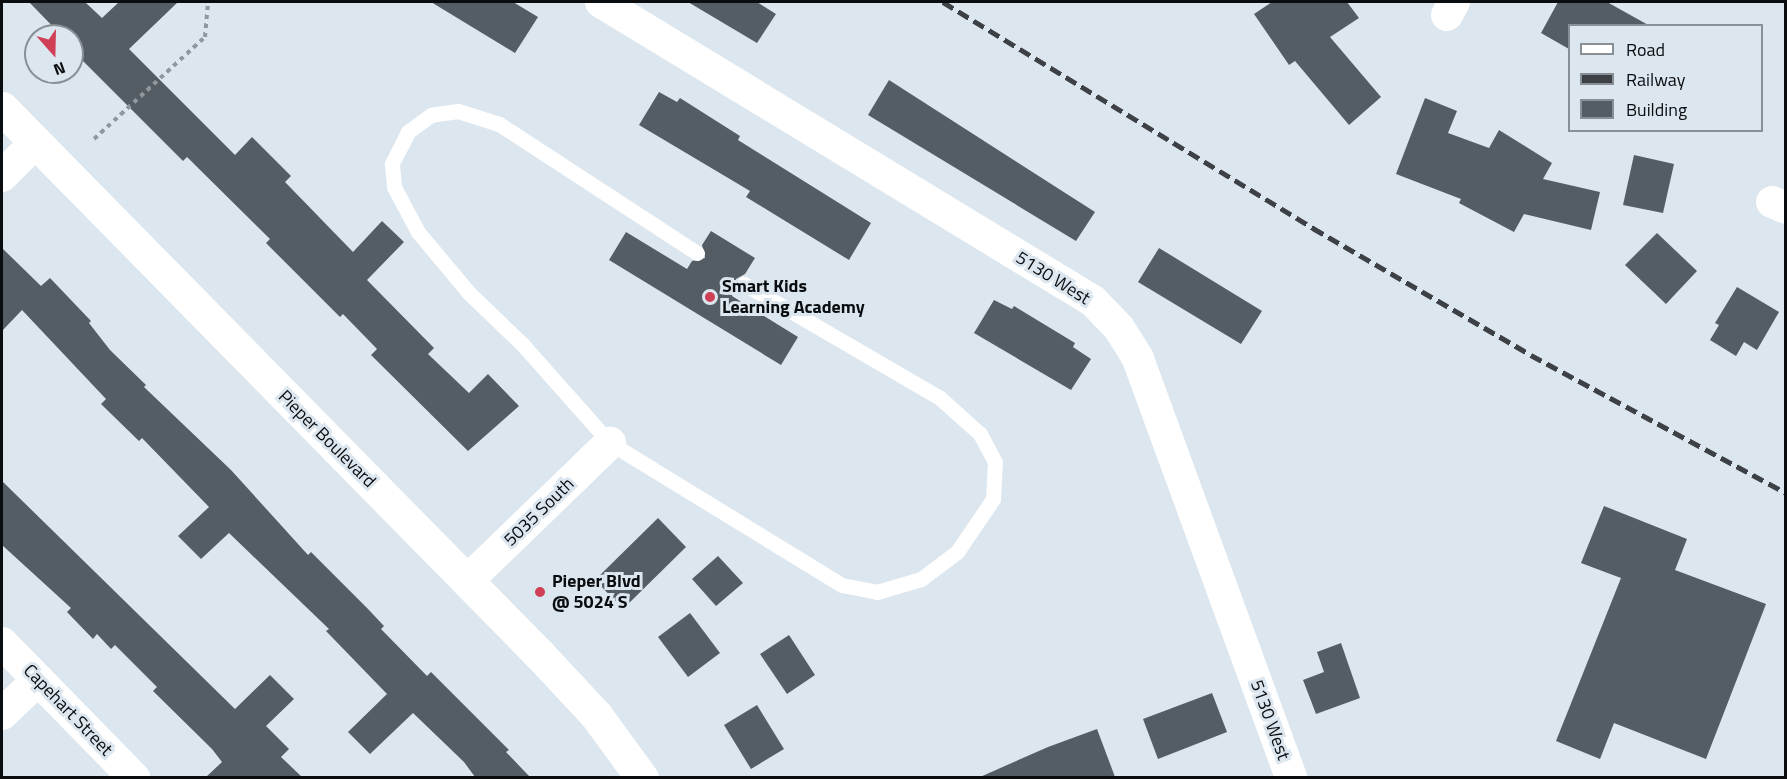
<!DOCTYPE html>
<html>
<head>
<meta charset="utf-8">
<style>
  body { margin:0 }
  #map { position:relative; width:1787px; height:779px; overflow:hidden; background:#dce6ee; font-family:"Titillium Web",sans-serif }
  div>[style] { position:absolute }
  .building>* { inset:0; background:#555d64 }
  .path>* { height:4px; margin-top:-2px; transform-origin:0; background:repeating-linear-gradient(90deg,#90989e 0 4.5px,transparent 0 9px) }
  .service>* { height:15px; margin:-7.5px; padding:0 7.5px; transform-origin:7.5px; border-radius:7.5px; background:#fff }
  .minor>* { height:32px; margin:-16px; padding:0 16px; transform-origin:16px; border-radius:16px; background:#fff }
  .tertiary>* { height:33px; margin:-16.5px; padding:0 16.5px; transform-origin:16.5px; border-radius:16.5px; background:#fff }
  .rail>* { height:4.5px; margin-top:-2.25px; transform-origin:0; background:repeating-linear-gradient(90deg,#3d4146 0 12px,transparent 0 18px) }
  .dots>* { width:16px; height:16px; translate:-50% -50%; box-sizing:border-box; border:3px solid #dce6ee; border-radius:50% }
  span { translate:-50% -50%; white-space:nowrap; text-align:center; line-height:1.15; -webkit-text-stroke:6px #dce6ee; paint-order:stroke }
  .street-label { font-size:18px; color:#0a0d10 }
  .poi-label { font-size:18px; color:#0a0d10; font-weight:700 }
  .left { translate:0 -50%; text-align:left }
  .frame { position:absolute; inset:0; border:3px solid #0a0d10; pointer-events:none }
  .legend { position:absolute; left:1568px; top:24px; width:195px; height:108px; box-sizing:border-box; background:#dce6ee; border:2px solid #888f95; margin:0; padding:8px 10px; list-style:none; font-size:18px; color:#0a0d10 }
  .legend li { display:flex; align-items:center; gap:12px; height:30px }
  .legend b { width:30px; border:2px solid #888f95 }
  .north { position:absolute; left:24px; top:24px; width:60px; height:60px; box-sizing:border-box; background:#dce6ee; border:2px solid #888f95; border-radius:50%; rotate:160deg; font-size:16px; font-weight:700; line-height:24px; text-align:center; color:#0a0d10 }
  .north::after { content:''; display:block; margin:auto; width:21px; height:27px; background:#cf3f56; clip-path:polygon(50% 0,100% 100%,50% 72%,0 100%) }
</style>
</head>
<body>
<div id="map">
  <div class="building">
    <div style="clip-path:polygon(29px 2px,85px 2px,102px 18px,119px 2px,178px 2px,129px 49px,235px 155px,252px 137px,291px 176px,285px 182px,353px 252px,382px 221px,404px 242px,367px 280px,434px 348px,428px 354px,469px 393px,488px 374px,519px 406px,468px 451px,371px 355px,377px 349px,343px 314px,340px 317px,266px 243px,270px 239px,187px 157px,183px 161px,81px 59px,72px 46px,72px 36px,62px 36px)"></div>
    <div style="clip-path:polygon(431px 2px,513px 2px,538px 17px,515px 53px)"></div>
    <div style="clip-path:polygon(688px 2px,757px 2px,776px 14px,757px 43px)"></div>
    <div style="clip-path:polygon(1272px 2px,1347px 2px,1359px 18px,1330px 37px,1381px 97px,1349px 125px,1295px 61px,1289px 65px,1254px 14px)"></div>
    <div style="clip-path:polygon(1558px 2px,1607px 2px,1650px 26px,1569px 26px,1569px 49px,1541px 33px)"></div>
    <div style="clip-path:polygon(889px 80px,1095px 212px,1076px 241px,868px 115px)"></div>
    <div style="clip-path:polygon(659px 92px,677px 102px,680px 98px,740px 136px,738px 140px,871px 223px,849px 260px,746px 197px,750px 191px,639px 125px)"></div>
    <div style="clip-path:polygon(1425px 98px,1457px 111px,1448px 133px,1489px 148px,1499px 130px,1552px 163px,1543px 179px,1600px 192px,1591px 230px,1524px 214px,1514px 232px,1459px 203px,1461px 199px,1396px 174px)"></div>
    <div style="clip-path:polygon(1634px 155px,1674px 164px,1663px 213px,1623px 205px)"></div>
    <div style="clip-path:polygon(711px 231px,755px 258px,745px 274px,736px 279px,732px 296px,798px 337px,781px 365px,609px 260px,626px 232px,687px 269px,692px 261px,705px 258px,702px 245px)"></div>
    <div style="clip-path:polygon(1657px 233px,1697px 271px,1666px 304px,1625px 265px)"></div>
    <div style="clip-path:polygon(2px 248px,41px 286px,50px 278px,91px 321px,89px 323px,110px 350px,146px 385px,144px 387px,231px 470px,308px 555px,311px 552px,368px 609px,384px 626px,381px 629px,427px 676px,431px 672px,509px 750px,506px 752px,530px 777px,475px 777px,464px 762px,413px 713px,370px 754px,348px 732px,387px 694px,326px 631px,329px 629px,229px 533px,201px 559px,178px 536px,209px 507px,142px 438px,139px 441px,101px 404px,106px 399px,22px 310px,2px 331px)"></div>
    <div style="clip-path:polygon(1159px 248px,1262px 311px,1241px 344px,1138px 282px)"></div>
    <div style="clip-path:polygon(1737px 287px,1779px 312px,1757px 350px,1744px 342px,1736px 356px,1710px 340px,1719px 325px,1715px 323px)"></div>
    <div style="clip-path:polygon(994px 300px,1012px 309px,1014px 306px,1075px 343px,1073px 347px,1091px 359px,1071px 390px,974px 333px)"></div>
    <div style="clip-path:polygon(2px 481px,235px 709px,270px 675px,294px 699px,266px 726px,289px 749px,281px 757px,302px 777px,206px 777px,222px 762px,212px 749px,153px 691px,157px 687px,115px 645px,111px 649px,97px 634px,93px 639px,67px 612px,71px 608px,2px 545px)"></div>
    <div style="clip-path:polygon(1604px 506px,1687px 539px,1675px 570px,1766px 604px,1706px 759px,1614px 723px,1600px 759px,1556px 741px,1621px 578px,1581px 563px)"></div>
    <div style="clip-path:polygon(658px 518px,686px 547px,623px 609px,595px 580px)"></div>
    <div style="clip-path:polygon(718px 556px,743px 583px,716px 606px,692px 579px)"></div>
    <div style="clip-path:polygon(690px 613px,720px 653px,688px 677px,658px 637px)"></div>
    <div style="clip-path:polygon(789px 635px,815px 675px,787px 694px,760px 654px)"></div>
    <div style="clip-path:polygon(1341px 643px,1360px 698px,1316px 714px,1303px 680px,1324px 672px,1317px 652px)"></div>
    <div style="clip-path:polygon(1212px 693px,1227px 732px,1158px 759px,1143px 719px)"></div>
    <div style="clip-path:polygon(757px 705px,784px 749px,751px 769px,724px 725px)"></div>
    <div style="clip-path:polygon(1097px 729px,1115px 777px,980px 777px,1048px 747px)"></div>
  </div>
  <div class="path">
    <div style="left:94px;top:139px;width:151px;rotate:-42.6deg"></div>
    <div style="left:205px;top:37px;width:35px;rotate:-85deg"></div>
  </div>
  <div class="service">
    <div style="left:697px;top:253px;width:236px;rotate:-146.9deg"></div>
    <div style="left:499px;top:124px;width:43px;rotate:-162.4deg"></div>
    <div style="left:458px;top:111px;width:27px;rotate:172deg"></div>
    <div style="left:431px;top:115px;width:29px;rotate:144deg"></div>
    <div style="left:408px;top:132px;width:36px;rotate:117deg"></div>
    <div style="left:392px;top:164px;width:23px;rotate:85deg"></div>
    <div style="left:394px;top:187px;width:51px;rotate:61.9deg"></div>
    <div style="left:418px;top:232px;width:80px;rotate:50.1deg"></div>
    <div style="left:469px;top:293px;width:75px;rotate:43.9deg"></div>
    <div style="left:523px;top:345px;width:131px;rotate:48.4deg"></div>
    <div style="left:610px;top:443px;width:272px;rotate:31.5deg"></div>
    <div style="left:842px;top:585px;width:36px;rotate:11deg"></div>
    <div style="left:877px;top:592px;width:46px;rotate:-16.5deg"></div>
    <div style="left:921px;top:579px;width:45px;rotate:-36.9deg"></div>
    <div style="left:957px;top:552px;width:64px;rotate:-55.8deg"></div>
    <div style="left:993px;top:499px;width:37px;rotate:-87deg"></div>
    <div style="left:995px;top:462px;width:32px;rotate:-118deg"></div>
    <div style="left:980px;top:434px;width:54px;rotate:-138deg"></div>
    <div style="left:940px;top:398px;width:227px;rotate:-149.8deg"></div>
  </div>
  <div class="minor">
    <div style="left:601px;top:2px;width:576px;rotate:31.29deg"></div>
    <div style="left:1093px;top:301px;width:37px;rotate:46deg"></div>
    <div style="left:1119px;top:328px;width:36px;rotate:58deg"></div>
    <div style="left:1138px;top:359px;width:446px;rotate:69.9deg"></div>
    <div style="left:1447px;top:15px;width:15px;rotate:-62deg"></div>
    <div style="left:2px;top:176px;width:48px;rotate:-45deg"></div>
    <div style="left:1772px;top:202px;width:15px;rotate:23deg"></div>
    <div style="left:467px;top:581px;width:199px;rotate:-44deg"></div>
    <div style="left:2px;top:643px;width:189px;rotate:45.6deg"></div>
    <div style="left:2px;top:714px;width:50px;rotate:-43.4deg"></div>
  </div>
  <div class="tertiary">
    <div style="left:2px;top:108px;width:767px;rotate:45.48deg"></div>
    <div style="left:540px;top:655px;width:82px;rotate:47deg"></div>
    <div style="left:596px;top:715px;width:78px;rotate:53.9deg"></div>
  </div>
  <div class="rail">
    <div style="left:943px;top:2px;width:434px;rotate:31.4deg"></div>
    <div style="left:1313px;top:228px;width:252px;rotate:30.2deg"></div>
    <div style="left:1531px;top:355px;width:290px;rotate:28.4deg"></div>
  </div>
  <div class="dots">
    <div style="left:710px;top:297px;background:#cf3f56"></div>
    <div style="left:540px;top:592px;background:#cf3f56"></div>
  </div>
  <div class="street-label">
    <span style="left:1053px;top:278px;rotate:32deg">5130 West</span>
    <span style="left:327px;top:439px;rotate:45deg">Pieper Boulevard</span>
    <span style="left:539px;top:512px;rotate:-44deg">5035 South</span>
    <span style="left:68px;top:710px;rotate:46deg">Capehart Street</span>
    <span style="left:1270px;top:720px;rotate:70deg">5130 West</span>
  </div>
  <div class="poi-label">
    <span class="left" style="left:722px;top:297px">Smart Kids<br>Learning Academy</span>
    <span class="left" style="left:552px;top:592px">Pieper Blvd<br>@ 5024 S</span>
  </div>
  <div class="frame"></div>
  <ul class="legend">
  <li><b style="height:8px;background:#fff"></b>Road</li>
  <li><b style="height:8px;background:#3d4146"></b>Railway</li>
  <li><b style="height:16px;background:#555d64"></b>Building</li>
  </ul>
  <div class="north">N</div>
</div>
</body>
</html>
